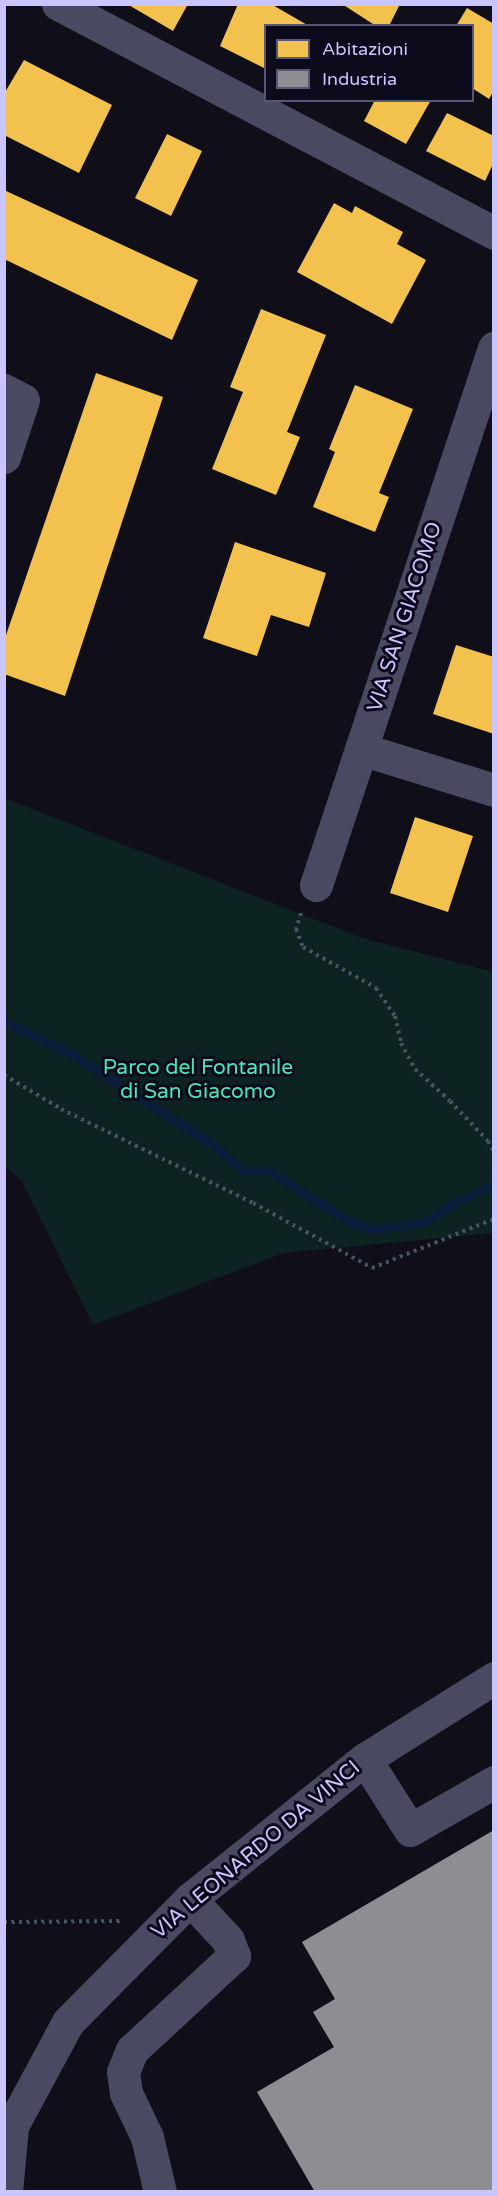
<!DOCTYPE html>
<html>
<head>
<meta charset="utf-8">
<style>
  body { margin:0 }
  #map { position:relative; width:498px; height:2196px; overflow:hidden; background:#100e18; font-family:"Varela Round",sans-serif }
  div>[style] { position:absolute }
  .green>* { inset:0; background:#0d2322 }
  .homes>* { inset:0; background:#f2c14e }
  .industry>* { inset:0; background:#8d8d92 }
  .stream>* { height:9px; margin:-4.5px; padding:0 4.5px; transform-origin:4.5px; border-radius:4.5px; background:#091c3a }
  .path>* { height:4px; margin-top:-2px; transform-origin:0; background:repeating-linear-gradient(90deg,#445461 0 3px,transparent 0 7.5px) }
  .minor>* { height:33px; margin:-16.5px; padding:0 16.5px; transform-origin:16.5px; border-radius:16.5px; background:#494961 }
  span { translate:-50% -50%; white-space:nowrap; text-align:center; line-height:1.15; -webkit-text-stroke:6px #0d0a1c; paint-order:stroke }
  .street-label { font-size:21px; color:#cac5ff }
  .park-label { font-size:21px; color:#4de3b9 }
  .frame { position:absolute; inset:0; border:6px solid #cac5ff; pointer-events:none }
  .legend { position:absolute; left:264px; top:24px; width:210px; height:78px; box-sizing:border-box; background:#0d0a1c; border:2px solid #595577; margin:0; padding:8px 10px; list-style:none; font-size:18px; color:#cac5ff }
  .legend li { display:flex; align-items:center; gap:12px; height:30px }
  .legend b { width:30px; border:2px solid #595577 }
</style>
</head>
<body>
<div id="map">
  <div class="green">
    <div style="clip-path:polygon(4px 798px,362px 938px,493px 972px,493px 1233px,283px 1253px,93px 1325px,22px 1181px,5px 1167px)"></div>
  </div>
  <div class="homes">
    <div style="clip-path:polygon(127px 4px,188px 4px,173px 31px)"></div>
    <div style="clip-path:polygon(238px 4px,271px 4px,309px 26px,266px 26px,266px 69px,220px 46px)"></div>
    <div style="clip-path:polygon(342px 4px,400px 4px,389px 26px,376px 26px)"></div>
    <div style="clip-path:polygon(467px 8px,494px 24px,494px 90px,489px 99px,472px 88px,472px 26px,456px 26px)"></div>
    <div style="clip-path:polygon(24px 60px,112px 105px,79px 173px,4px 135px,4px 94px)"></div>
    <div style="clip-path:polygon(375px 100px,431px 100px,406px 144px,364px 121px)"></div>
    <div style="clip-path:polygon(447px 113px,494px 136px,494px 162px,485px 181px,426px 151px)"></div>
    <div style="clip-path:polygon(167px 134px,202px 151px,171px 216px,135px 198px)"></div>
    <div style="clip-path:polygon(4px 190px,198px 280px,172px 340px,4px 259px)"></div>
    <div style="clip-path:polygon(334px 203px,352px 213px,355px 206px,403px 232px,397px 244px,426px 260px,392px 324px,297px 272px)"></div>
    <div style="clip-path:polygon(261px 309px,326px 335px,287px 432px,300px 437px,276px 495px,212px 469px,243px 392px,230px 387px)"></div>
    <div style="clip-path:polygon(96px 373px,163px 397px,65px 696px,4px 674px,4px 641px)"></div>
    <div style="clip-path:polygon(355px 385px,413px 409px,379px 493px,389px 497px,375px 532px,313px 507px,335px 452px,329px 449px)"></div>
    <div style="clip-path:polygon(235px 542px,326px 573px,309px 627px,271px 615px,257px 656px,203px 638px)"></div>
    <div style="clip-path:polygon(456px 645px,494px 657px,494px 734px,433px 714px)"></div>
    <div style="clip-path:polygon(415px 817px,473px 836px,448px 912px,390px 893px)"></div>
  </div>
  <div class="industry">
    <div style="clip-path:polygon(494px 1830px,494px 2192px,315px 2192px,257px 2092px,334px 2047px,313px 2012px,335px 1999px,302px 1942px)"></div>
  </div>
  <div class="stream">
    <div style="left:4px;top:1021px;width:77px;rotate:26.2deg"></div>
    <div style="left:73px;top:1055px;width:169px;rotate:32.7deg"></div>
    <div style="left:215px;top:1146px;width:38px;rotate:42deg"></div>
    <div style="left:243px;top:1171px;width:26px"></div>
    <div style="left:269px;top:1171px;width:91px;rotate:32.5deg"></div>
    <div style="left:346px;top:1220px;width:27px;rotate:22deg"></div>
    <div style="left:371px;top:1230px;width:56px;rotate:-8.3deg"></div>
    <div style="left:426px;top:1222px;width:32px;rotate:-35deg"></div>
    <div style="left:452px;top:1204px;width:47px;rotate:-25.5deg"></div>
  </div>
  <div class="path">
    <div style="left:301px;top:913px;width:17px;rotate:107deg"></div>
    <div style="left:296px;top:929px;width:19px;rotate:69deg"></div>
    <div style="left:303px;top:947px;width:84px;rotate:29.3deg"></div>
    <div style="left:376px;top:988px;width:34px;rotate:56deg"></div>
    <div style="left:395px;top:1016px;width:28px;rotate:77deg"></div>
    <div style="left:401px;top:1043px;width:30px;rotate:62deg"></div>
    <div style="left:415px;top:1069px;width:47px;rotate:42.4deg"></div>
    <div style="left:450px;top:1101px;width:55px;rotate:46.5deg"></div>
    <div style="left:488px;top:1141px;width:13px;rotate:61deg"></div>
    <div style="left:4px;top:1075px;width:66px;rotate:30.8deg"></div>
    <div style="left:61px;top:1109px;width:214px;rotate:26.1deg"></div>
    <div style="left:253px;top:1203px;width:136px;rotate:28.6deg"></div>
    <div style="left:372px;top:1268px;width:131px;rotate:-21.9deg"></div>
    <div style="left:4px;top:1922px;width:119px;rotate:-0.5deg"></div>
  </div>
  <div class="minor">
    <div style="left:58px;top:4px;width:492px;rotate:27.7deg"></div>
    <div style="left:4px;top:390px;width:21px;rotate:28deg"></div>
    <div style="left:23px;top:400px;width:60px;rotate:108.4deg"></div>
    <div style="left:361px;top:749px;width:139px;rotate:17.1deg"></div>
    <div style="left:316px;top:885px;width:566px;rotate:-71.66deg"></div>
    <div style="left:365px;top:1759px;width:84px;rotate:57.6deg"></div>
    <div style="left:410px;top:1830px;width:97px;rotate:-29.7deg"></div>
    <div style="left:6px;top:2192px;width:66px;rotate:-84.8deg"></div>
    <div style="left:12px;top:2126px;width:118px;rotate:-61.7deg"></div>
    <div style="left:68px;top:2022px;width:173px;rotate:-45.2deg"></div>
    <div style="left:190px;top:1899px;width:224px;rotate:-38.7deg"></div>
    <div style="left:365px;top:1759px;width:152px;rotate:-32.1deg"></div>
    <div style="left:160px;top:2192px;width:57px;rotate:-103.3deg"></div>
    <div style="left:147px;top:2137px;width:49px;rotate:-115.5deg"></div>
    <div style="left:126px;top:2093px;width:21px;rotate:-98deg"></div>
    <div style="left:123px;top:2072px;width:24px;rotate:-68deg"></div>
    <div style="left:132px;top:2050px;width:139px;rotate:-42.7deg"></div>
    <div style="left:234px;top:1956px;width:17px;rotate:-111deg"></div>
    <div style="left:228px;top:1940px;width:56px;rotate:-132.8deg"></div>
  </div>
  <div class="street-label">
    <span style="left:405px;top:617px;rotate:-72deg">VIA SAN GIACOMO</span>
    <span style="left:256px;top:1850px;rotate:-40deg">VIA LEONARDO DA VINCI</span>
  </div>
  <div class="park-label">
    <span style="left:198px;top:1080px">Parco del Fontanile<br>di San Giacomo</span>
  </div>
  <div class="frame"></div>
  <ul class="legend">
  <li><b style="height:16px;background:#f2c14e"></b>Abitazioni</li>
  <li><b style="height:16px;background:#8d8d92"></b>Industria</li>
  </ul>
</div>
</body>
</html>
